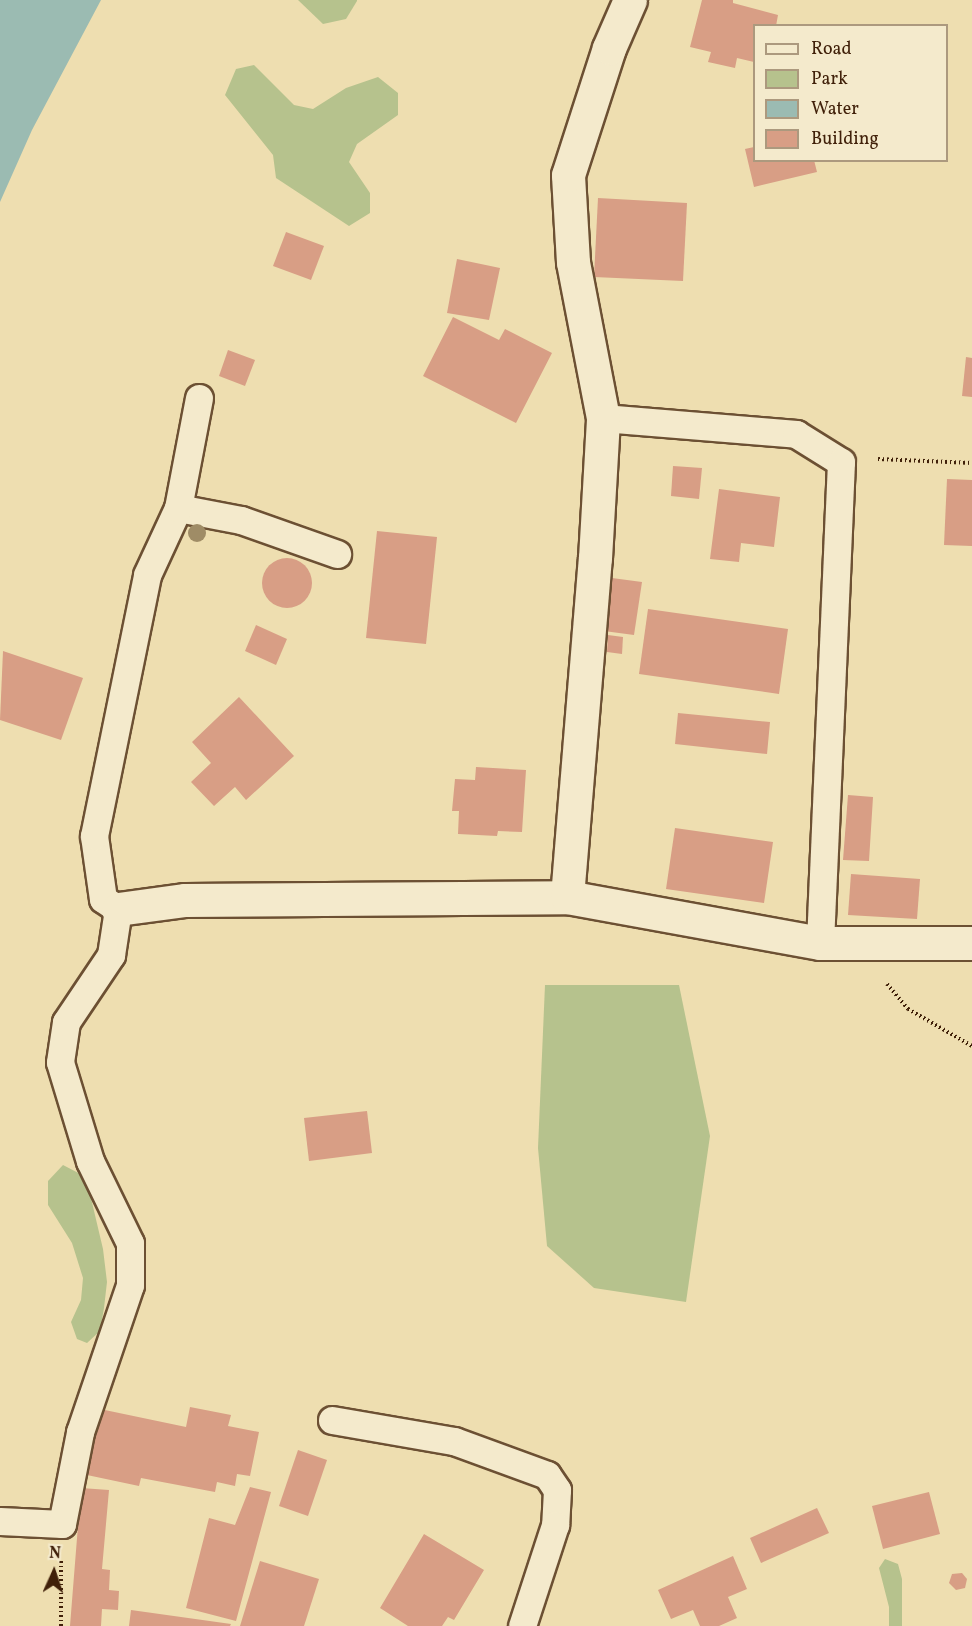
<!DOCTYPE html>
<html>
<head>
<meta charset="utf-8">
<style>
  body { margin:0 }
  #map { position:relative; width:972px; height:1626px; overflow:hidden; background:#eedeb0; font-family:Vollkorn,serif }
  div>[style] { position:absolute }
  .green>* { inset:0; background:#b6c28d }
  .water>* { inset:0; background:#9bbbb2 }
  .building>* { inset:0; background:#d89e85 }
  .round { border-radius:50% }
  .path>* { height:4px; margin-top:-2px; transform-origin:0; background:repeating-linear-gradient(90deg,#402009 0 1.5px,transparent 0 4.5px) }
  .roads { filter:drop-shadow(2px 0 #6c5033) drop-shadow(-2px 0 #6c5033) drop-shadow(0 2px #6c5033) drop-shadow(0 -2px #6c5033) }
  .service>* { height:27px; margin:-13.5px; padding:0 13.5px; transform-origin:13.5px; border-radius:13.5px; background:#f4eacc }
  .minor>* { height:33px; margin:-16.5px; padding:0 16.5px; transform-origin:16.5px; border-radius:16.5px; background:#f4eacc }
  .trees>* { width:18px; height:18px; margin:-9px; border-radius:50%; background:#9f8c66 }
  span { translate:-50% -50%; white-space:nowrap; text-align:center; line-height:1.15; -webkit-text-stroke:4.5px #f4eacc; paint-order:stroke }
  .legend { position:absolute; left:753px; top:24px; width:195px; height:138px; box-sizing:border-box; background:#f4eacc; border:2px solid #ac997e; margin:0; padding:8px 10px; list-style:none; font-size:18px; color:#402009 }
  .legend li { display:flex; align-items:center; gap:12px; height:30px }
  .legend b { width:30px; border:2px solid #ac997e }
  .north { position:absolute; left:24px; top:1542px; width:60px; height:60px; -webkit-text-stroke:4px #f4eacc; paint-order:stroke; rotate:3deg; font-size:16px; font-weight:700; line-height:24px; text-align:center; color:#402009 }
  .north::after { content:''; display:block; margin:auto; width:21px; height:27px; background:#402009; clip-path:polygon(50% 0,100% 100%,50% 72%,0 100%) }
</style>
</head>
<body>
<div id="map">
  <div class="green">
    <div style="clip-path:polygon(298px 0,357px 0,357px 1px,346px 19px,323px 24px)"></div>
    <div style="clip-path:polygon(254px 65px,294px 105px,313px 109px,346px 88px,378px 77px,398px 93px,398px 115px,357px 144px,349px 162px,370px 193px,370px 213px,349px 226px,276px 178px,273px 155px,225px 95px,236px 69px)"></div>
    <div style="clip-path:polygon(545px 985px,679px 985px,710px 1136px,686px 1302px,594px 1288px,547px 1246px,538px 1148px)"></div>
    <div style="clip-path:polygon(63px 1165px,86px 1177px,103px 1249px,107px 1282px,104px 1308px,100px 1331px,87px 1343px,77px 1339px,71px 1322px,81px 1300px,83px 1278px,72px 1243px,48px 1205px,48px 1181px)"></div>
    <div style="clip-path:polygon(885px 1559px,898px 1564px,902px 1579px,902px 1626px,889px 1626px,889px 1607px,879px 1568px)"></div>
  </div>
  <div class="water">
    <div style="clip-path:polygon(0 0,101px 0,32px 130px,0 202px)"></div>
  </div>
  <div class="building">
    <div style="clip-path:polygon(702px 0,733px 0,733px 3px,778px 15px,776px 26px,754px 26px,754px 62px,737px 58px,735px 68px,708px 62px,711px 52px,690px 47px)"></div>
    <div style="clip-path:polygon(754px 147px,754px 160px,814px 160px,817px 172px,754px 187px,745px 149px)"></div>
    <div style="clip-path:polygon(598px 198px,687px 203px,683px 281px,594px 277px)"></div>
    <div style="clip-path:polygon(286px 232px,324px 246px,311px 280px,273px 266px)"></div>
    <div style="clip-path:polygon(457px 259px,500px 268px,489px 320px,447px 313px)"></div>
    <div style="clip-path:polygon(453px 317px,499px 340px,505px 329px,552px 353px,516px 423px,423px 376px)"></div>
    <div style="clip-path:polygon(228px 350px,255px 360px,245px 386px,219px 376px)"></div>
    <div style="clip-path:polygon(966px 357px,972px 358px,972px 397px,962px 396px)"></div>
    <div style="clip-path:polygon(673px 466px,702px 468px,699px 499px,671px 496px)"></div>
    <div style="clip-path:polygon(947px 479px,972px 480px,972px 546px,944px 545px)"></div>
    <div style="clip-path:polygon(719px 489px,780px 497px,774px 547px,741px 543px,739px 562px,710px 559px)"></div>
    <div style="clip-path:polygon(377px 531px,437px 537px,426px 644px,366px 638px)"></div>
    <div class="round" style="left:262px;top:558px;width:50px;height:50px"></div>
    <div style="clip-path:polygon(612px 578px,642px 582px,634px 635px,604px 631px)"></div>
    <div style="clip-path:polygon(648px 609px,788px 629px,779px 694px,639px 674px)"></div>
    <div style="clip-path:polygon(256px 625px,287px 639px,276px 665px,245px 651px)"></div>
    <div style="clip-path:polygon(608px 635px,623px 637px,622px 654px,607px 652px)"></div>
    <div style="clip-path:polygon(3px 651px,83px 678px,61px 740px,0 720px)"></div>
    <div style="clip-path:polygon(239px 697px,294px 756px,246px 800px,235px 787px,214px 806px,191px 782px,211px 763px,192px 742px)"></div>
    <div style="clip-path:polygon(678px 713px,770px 722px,767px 754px,675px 744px)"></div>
    <div style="clip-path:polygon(476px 767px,526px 770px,522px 832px,498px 831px,497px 836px,458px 834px,459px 811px,452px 811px,455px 779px,475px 780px)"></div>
    <div style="clip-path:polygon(848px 795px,873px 797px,869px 861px,843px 860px)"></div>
    <div style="clip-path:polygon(675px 828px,773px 842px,764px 903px,666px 889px)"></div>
    <div style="clip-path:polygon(851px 874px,920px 879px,917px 919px,848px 915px)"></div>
    <div style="clip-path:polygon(367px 1111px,372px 1153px,309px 1161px,304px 1118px)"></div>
    <div style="clip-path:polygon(190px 1407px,231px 1415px,228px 1426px,259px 1432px,250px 1476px,237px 1474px,235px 1486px,217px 1482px,215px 1492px,141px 1478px,139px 1486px,87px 1475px,100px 1409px,186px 1427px)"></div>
    <div style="clip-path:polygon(298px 1450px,327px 1460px,308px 1516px,279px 1506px)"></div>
    <div style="clip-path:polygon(250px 1487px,271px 1492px,236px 1621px,186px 1608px,209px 1518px,235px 1525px)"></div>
    <div style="clip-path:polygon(81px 1488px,109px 1490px,102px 1569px,110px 1570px,109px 1590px,119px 1591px,118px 1610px,102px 1609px,101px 1626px,70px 1626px)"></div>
    <div style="clip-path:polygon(929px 1492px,940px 1534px,883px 1549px,872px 1506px)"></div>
    <div style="clip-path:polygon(817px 1508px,829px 1533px,761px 1563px,750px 1538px)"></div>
    <div style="clip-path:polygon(424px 1534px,484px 1570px,454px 1620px,448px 1617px,442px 1626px,408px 1626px,380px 1608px)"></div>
    <div style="clip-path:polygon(733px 1556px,747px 1589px,728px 1597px,737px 1618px,719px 1626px,700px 1626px,693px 1610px,671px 1619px,658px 1590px)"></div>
    <div style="clip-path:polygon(260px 1561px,319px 1579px,304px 1626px,240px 1626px)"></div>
    <div style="clip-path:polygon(962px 1573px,967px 1579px,965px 1588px,956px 1590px,949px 1583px,952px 1574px)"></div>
    <div style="clip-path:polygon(131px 1610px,231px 1624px,230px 1626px,129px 1626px)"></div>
  </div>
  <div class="path">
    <div style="left:878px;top:459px;width:94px;rotate:2.4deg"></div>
    <div style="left:887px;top:984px;width:33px;rotate:50deg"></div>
    <div style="left:908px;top:1009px;width:74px;rotate:30deg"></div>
    <div style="left:61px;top:1626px;width:65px;rotate:-90deg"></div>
  </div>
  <div class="roads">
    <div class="service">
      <div style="left:603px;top:418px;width:194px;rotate:4.7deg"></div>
      <div style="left:796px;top:434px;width:53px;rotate:31.9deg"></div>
      <div style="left:841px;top:462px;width:481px;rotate:92.5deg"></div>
      <div style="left:178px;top:508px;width:64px;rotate:10.8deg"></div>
      <div style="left:241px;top:520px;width:102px;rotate:19.5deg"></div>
      <div style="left:332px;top:1420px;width:124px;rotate:9.8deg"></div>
      <div style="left:454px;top:1441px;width:99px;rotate:20.1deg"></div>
      <div style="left:547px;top:1475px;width:18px;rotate:56deg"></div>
      <div style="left:557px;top:1490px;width:35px;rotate:93deg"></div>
      <div style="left:555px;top:1525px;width:106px;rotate:108.1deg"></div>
      <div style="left:0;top:1521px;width:62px;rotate:2.8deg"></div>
      <div style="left:62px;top:1524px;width:94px;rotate:-78.9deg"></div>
      <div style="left:80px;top:1432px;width:155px;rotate:-71.2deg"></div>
      <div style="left:130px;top:1285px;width:42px;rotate:-90deg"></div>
      <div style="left:130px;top:1243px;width:91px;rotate:-116deg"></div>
      <div style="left:90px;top:1161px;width:103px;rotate:-106.9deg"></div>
      <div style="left:60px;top:1062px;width:40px;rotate:-81.5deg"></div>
      <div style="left:66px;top:1022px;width:81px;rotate:-56.1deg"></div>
      <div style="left:111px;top:955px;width:47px;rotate:-81.3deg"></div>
      <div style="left:118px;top:909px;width:18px;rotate:-146deg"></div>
      <div style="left:103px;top:899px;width:64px;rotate:-98.1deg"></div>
      <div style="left:94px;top:836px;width:266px;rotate:-78.5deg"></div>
      <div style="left:147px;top:575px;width:74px;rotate:-65.2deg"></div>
      <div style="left:178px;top:508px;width:112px;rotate:-79.2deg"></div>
    </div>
    <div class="minor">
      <div style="left:567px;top:897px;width:340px;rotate:-85.3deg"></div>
      <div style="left:595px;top:558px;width:140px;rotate:-86.7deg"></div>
      <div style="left:603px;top:418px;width:159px;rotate:-100.9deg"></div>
      <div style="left:573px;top:262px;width:87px;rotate:-93.3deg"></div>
      <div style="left:568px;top:175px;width:133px;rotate:-72.1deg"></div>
      <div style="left:609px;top:48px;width:52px;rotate:-66.4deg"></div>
      <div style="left:118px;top:909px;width:68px;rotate:-7.7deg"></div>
      <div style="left:185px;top:900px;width:382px;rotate:-0.4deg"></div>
      <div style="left:567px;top:897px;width:257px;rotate:10.3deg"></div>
      <div style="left:820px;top:943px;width:152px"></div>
    </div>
  </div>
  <div class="trees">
    <div style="left:197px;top:533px"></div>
  </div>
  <ul class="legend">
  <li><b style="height:8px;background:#f4eacc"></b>Road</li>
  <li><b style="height:16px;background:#b6c28d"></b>Park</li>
  <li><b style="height:16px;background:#9bbbb2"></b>Water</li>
  <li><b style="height:16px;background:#d89e85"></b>Building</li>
  </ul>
  <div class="north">N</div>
</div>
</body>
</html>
